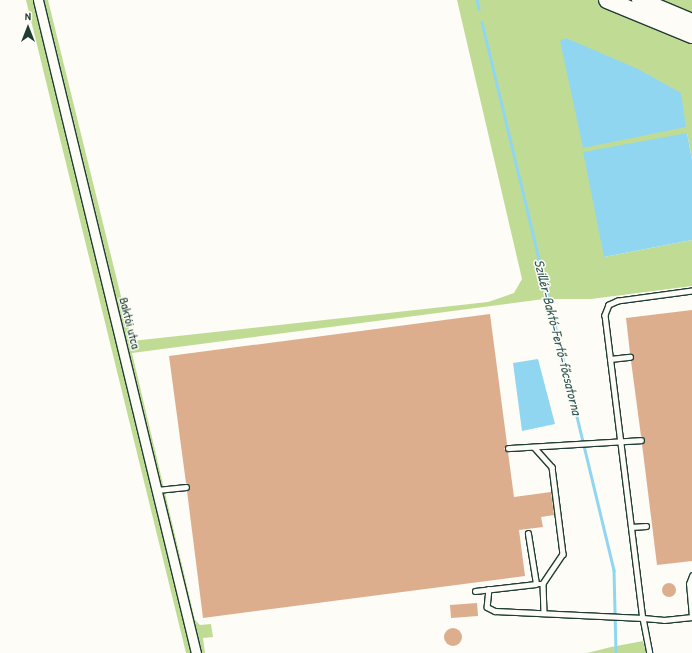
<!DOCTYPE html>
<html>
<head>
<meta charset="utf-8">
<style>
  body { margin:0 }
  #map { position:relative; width:692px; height:653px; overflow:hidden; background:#fdfcf7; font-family:"Patrick Hand",sans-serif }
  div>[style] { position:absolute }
  .green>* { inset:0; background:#c0dc94 }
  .water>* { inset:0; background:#90d6f1 }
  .stream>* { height:2.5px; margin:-1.25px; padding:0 1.25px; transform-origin:1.25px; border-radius:1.25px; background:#90d6f1 }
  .building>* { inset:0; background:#dcae8e }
  .round { border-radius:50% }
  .roads { filter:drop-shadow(1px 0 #1f3d34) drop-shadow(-1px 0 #1f3d34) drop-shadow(0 1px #1f3d34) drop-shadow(0 -1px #1f3d34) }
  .lane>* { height:4.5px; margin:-2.25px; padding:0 2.25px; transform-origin:2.25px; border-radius:2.25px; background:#fdfcf7 }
  .street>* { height:9px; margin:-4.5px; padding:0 4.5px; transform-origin:4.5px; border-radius:4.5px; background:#fdfcf7 }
  .highway>* { height:16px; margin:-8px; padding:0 8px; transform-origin:8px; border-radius:8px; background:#fdfcf7 }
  span { translate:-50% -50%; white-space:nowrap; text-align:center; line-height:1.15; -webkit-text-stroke:3px #fdfcf7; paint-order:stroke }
  .street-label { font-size:13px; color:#1f3d34 }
  .water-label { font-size:14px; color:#365c5a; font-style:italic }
  .north { position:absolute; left:8px; top:8px; width:40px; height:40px; -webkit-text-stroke:3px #fdfcf7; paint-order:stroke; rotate:0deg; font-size:11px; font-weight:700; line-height:16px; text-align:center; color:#1f3d34 }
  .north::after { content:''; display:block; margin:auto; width:14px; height:18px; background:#1f3d34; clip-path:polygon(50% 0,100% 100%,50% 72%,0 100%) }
</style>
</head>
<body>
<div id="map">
  <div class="green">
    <div style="clip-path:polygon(evenodd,26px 0,48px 0,132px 341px,488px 302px,514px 293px,522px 279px,457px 0,692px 0,692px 160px,687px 133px,604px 257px,692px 240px,692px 286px,591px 299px,544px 299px,132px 353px,195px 620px,200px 625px,211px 624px,213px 637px,203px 638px,205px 653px,186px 653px,26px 0,566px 38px,683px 112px,685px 127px,566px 38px)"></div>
    <div style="clip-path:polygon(643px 641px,646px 653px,587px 653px,611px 647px)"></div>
  </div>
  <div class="water">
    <div style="clip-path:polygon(566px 38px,638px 69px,681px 93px,686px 127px,583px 148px,560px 41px)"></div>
    <div style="clip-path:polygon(687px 133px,692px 160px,692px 240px,604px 257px,583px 152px)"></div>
    <div style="clip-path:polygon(538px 359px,555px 424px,522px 431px,513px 363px)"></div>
  </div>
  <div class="stream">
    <div style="left:477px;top:0;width:9px;rotate:77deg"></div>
    <div style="left:482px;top:22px;width:564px;rotate:76.46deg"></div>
    <div style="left:614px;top:570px;width:83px;rotate:88.6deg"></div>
  </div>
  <div class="building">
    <div style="clip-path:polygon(692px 310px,692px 561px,657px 565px,642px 444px,645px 439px,641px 436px,631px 361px,634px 356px,630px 353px,626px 318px)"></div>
    <div style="clip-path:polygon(490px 314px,507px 444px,504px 449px,508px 452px,514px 497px,551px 492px,554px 515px,541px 517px,543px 527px,519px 530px,525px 576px,203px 618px,187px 491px,190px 486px,186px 483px,169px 356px)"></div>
    <div class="round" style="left:662px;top:583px;width:14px;height:14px"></div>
    <div style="clip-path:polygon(477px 603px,478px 616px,451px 618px,450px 605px)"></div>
    <div class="round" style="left:444px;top:628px;width:18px;height:18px"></div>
  </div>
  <div class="roads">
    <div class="lane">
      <div style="left:692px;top:291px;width:75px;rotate:172.3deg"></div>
      <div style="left:618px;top:301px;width:10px;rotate:156deg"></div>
      <div style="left:609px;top:305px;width:11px;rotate:112deg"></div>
      <div style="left:605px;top:315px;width:305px;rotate:82.9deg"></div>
      <div style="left:643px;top:618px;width:21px;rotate:5deg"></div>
      <div style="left:664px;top:620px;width:28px;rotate:-6deg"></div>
      <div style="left:610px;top:359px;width:20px;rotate:-6deg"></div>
      <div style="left:534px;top:447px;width:27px;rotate:48deg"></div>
      <div style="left:552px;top:467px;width:88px;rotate:82.8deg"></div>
      <div style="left:563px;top:554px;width:36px;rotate:124deg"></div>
      <div style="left:508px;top:448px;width:133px;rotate:-3.4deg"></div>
      <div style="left:157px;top:490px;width:29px;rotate:-6deg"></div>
      <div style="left:631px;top:527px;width:15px;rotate:-4deg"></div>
      <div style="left:536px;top:584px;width:7px"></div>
      <div style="left:543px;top:584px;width:29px;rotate:88deg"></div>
      <div style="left:489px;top:589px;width:18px;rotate:96deg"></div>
      <div style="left:487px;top:607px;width:9px;rotate:27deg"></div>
      <div style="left:495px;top:611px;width:148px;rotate:2.7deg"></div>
      <div style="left:643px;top:618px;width:36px;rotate:79deg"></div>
      <div style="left:475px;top:591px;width:61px;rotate:-6.5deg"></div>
      <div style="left:536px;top:584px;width:51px;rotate:-99.1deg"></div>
      <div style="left:692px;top:617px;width:33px;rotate:-95deg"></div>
      <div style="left:689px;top:584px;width:9px;rotate:-69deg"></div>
    </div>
    <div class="street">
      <div style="left:38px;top:0;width:672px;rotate:76.4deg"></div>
    </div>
    <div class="highway">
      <div style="left:607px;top:0;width:92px;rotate:22.4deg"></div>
      <div style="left:640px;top:0;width:56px;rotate:22.9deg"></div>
    </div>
  </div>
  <div class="street-label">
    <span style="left:130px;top:323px;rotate:76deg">Baktói utca</span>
  </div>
  <div class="water-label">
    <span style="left:558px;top:337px;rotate:76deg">Szillér-Baktó-Fertő-főcsatorna</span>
  </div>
  <div class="north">N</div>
</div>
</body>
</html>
